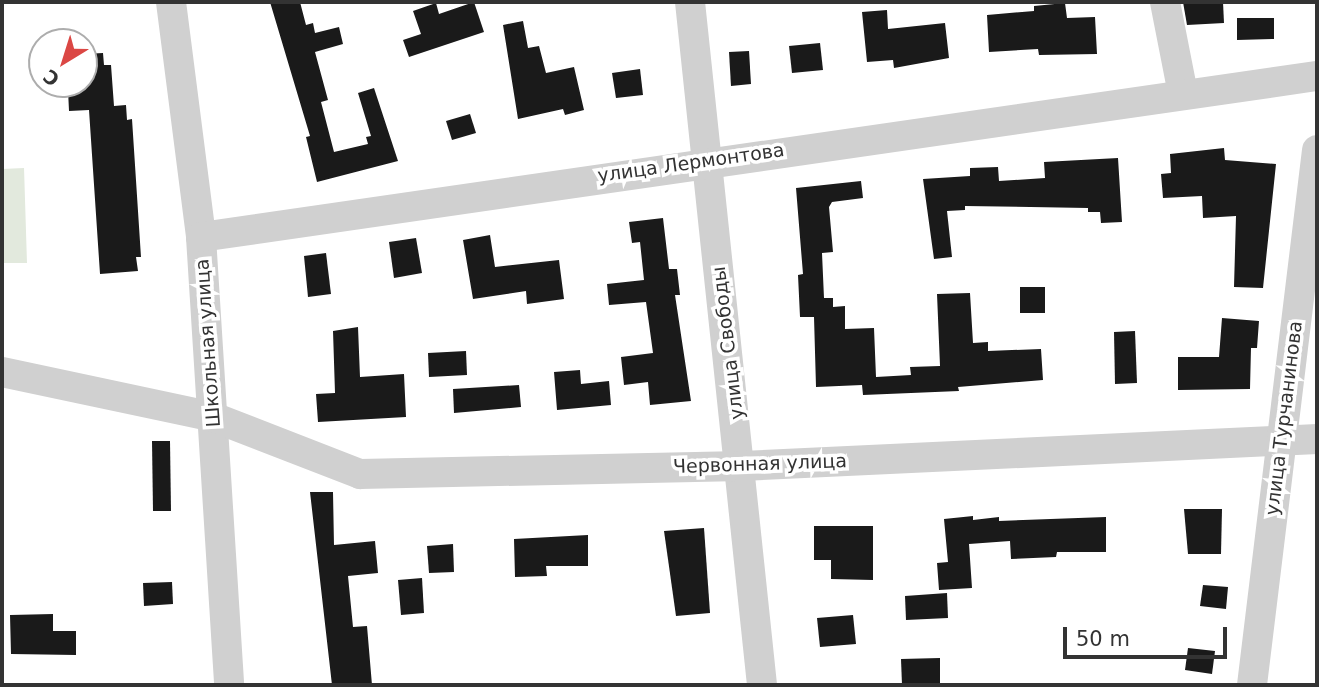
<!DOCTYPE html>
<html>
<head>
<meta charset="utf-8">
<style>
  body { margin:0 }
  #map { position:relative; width:1319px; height:687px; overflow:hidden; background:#fff; font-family:"DejaVu Sans",sans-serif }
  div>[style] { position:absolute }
  .green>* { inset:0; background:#e2e9dd }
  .building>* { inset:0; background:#1a1a1a }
  .minor>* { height:30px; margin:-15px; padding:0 15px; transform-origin:15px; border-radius:15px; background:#d0d0d0 }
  span { translate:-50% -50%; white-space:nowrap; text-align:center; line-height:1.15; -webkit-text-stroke:7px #fff; paint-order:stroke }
  .street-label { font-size:19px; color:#333 }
  .frame { position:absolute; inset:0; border:4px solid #333; pointer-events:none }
  .north { position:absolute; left:28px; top:28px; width:70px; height:70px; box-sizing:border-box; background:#fff; border:2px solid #adadad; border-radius:50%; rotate:218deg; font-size:19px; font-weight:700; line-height:28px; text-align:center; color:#333 }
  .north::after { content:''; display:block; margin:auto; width:24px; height:32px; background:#db4744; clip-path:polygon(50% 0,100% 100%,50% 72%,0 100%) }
  .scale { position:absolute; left:1063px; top:627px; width:164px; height:32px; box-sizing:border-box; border:4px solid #333; border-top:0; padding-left:9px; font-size:21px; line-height:24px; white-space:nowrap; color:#333; -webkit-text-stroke:5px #fff; paint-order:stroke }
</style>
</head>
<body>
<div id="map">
  <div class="green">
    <div style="clip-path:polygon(24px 168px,27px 263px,2px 263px,2px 169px)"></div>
  </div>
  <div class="building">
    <div style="clip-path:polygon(270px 2px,300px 2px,306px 25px,313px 23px,315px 33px,339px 27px,343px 44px,315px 52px,328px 100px,321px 102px,334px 152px,368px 144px,366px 137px,371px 136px,358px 93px,374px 88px,398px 161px,317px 182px,306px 137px,310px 136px)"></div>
    <div style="clip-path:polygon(474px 2px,484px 32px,409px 57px,403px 40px,421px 34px,413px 11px,436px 3px,439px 14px)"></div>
    <div style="clip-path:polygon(1183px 2px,1223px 2px,1224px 23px,1187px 25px)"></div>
    <div style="clip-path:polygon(1065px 3px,1067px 18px,1095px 17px,1097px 54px,1039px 55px,1038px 49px,989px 52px,987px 15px,1034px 11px,1034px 6px)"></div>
    <div style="clip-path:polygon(887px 10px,888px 29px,945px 23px,949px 58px,894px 68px,893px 60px,867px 62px,862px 12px)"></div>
    <div style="clip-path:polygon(1237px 18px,1274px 18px,1274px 39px,1237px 40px)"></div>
    <div style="clip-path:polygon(523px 21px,528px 48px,539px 46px,546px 73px,574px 67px,584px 110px,565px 115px,563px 109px,518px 119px,503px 25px)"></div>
    <div style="clip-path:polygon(820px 43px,823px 70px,792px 73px,789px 46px)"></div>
    <div style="clip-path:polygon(749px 51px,751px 84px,731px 86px,729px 52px)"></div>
    <div style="clip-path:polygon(103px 53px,104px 65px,111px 65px,114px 106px,126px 105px,127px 120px,132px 119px,141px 257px,136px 257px,138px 271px,100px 274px,89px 110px,69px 111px,68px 90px,73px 90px,72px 84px,84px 84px,84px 54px)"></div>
    <div style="clip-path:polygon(640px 69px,643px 95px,616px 98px,612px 73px)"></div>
    <div style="clip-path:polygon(470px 114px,476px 133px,452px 140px,446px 121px)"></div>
    <div style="clip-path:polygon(1224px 148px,1225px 160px,1276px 164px,1263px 288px,1234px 287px,1236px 216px,1203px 218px,1202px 196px,1163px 198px,1161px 174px,1171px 173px,1170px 154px)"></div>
    <div style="clip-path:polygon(1118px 158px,1122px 222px,1101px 223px,1100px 212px,1088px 212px,1088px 208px,965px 206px,965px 210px,947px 211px,952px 257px,934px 259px,923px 179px,970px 176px,970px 168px,998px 167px,999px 181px,1045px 178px,1044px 162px)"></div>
    <div style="clip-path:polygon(861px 181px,863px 198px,832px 202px,829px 207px,833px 252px,822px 253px,824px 298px,833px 298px,833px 307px,845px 306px,845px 329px,874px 328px,876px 377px,911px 375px,910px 367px,940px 366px,937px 294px,970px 293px,973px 343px,988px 342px,988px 351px,1041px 349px,1043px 380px,958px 387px,959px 391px,863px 395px,862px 385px,816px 387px,814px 317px,800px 317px,798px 275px,803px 274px,796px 188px)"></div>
    <div style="clip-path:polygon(663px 218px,669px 269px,677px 269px,680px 295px,675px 295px,691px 401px,650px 405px,648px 382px,624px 385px,621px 357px,653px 353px,646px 302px,609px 305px,607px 284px,644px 280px,640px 242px,632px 243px,629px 222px)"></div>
    <div style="clip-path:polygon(490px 235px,495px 267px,559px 260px,564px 299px,527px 304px,526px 291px,473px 299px,463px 240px)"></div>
    <div style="clip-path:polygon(416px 238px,422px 273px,394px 278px,389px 242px)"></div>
    <div style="clip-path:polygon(326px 253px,331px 294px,308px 297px,304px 256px)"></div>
    <div style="clip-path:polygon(1020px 287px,1045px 287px,1045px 313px,1020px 313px)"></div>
    <div style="clip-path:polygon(1222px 318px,1259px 321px,1257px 348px,1251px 348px,1250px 389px,1178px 390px,1178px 357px,1219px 357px)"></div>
    <div style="clip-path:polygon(358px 327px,360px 377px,404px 374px,406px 417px,318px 422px,316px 394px,335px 393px,333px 331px)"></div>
    <div style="clip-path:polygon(1135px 331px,1137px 383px,1115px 384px,1114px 332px)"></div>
    <div style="clip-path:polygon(466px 351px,467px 375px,429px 377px,428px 353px)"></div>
    <div style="clip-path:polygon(580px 370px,581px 384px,609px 381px,611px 405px,557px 410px,554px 372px)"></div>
    <div style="clip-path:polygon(519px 385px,521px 407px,454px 413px,453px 389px)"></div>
    <div style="clip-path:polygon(152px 441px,170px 441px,171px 511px,153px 511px)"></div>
    <div style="clip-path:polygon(310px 492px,333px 492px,334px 545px,375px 541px,378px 573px,348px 576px,353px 627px,367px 626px,372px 685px,332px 685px)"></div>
    <div style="clip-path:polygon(1184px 509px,1222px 509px,1221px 554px,1188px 554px)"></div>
    <div style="clip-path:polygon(973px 516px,973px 520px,999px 517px,999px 521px,1106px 517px,1106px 552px,1057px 552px,1056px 557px,1011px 559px,1010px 541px,969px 544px,972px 588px,939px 590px,937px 563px,948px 562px,944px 519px)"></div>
    <div style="clip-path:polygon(814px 526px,873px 526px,873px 580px,831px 579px,831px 560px,814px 560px)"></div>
    <div style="clip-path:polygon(704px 528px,710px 613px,676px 616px,664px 531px)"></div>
    <div style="clip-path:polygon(588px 535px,588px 566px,546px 566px,547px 576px,515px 577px,514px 539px)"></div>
    <div style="clip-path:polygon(453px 544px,454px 572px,429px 573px,427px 546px)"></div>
    <div style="clip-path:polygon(422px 578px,424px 613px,401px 615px,398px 580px)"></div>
    <div style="clip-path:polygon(172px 582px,173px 604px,144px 606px,143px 583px)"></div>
    <div style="clip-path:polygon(1203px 585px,1228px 587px,1226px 609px,1200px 606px)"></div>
    <div style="clip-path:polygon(947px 593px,948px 618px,906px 620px,905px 596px)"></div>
    <div style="clip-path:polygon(53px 614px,53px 631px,76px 631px,76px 655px,11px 654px,10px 615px)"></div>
    <div style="clip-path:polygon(853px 615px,856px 644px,820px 647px,817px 618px)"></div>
    <div style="clip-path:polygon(1188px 648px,1215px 651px,1212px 674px,1185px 670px)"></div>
    <div style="clip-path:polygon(940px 658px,940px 685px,902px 685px,901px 659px)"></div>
  </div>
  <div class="minor">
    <div style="left:171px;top:2px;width:237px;rotate:82.7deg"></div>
    <div style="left:201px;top:237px;width:449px;rotate:86.4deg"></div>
    <div style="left:690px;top:2px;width:687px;rotate:83.98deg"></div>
    <div style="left:1165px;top:2px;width:94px;rotate:78.9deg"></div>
    <div style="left:201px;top:237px;width:1128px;rotate:-8.21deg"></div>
    <div style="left:2px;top:372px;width:216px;rotate:12deg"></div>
    <div style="left:213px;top:417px;width:158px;rotate:21.2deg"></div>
    <div style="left:360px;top:474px;width:382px;rotate:-1.2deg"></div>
    <div style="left:742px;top:466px;width:576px;rotate:-2.69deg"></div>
    <div style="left:1252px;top:685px;width:539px;rotate:-83.07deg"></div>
  </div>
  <div class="street-label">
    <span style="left:691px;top:163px;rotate:-8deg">улица Лермонтова</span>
    <span style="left:208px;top:343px;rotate:-94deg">Школьная улица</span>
    <span style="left:728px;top:343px;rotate:-97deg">улица Свободы</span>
    <span style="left:1284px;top:418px;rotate:-83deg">улица Турчанинова</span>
    <span style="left:760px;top:464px;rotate:-2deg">Червонная улица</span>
  </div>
  <div class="frame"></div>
  <div class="north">С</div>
  <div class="scale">50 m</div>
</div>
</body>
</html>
